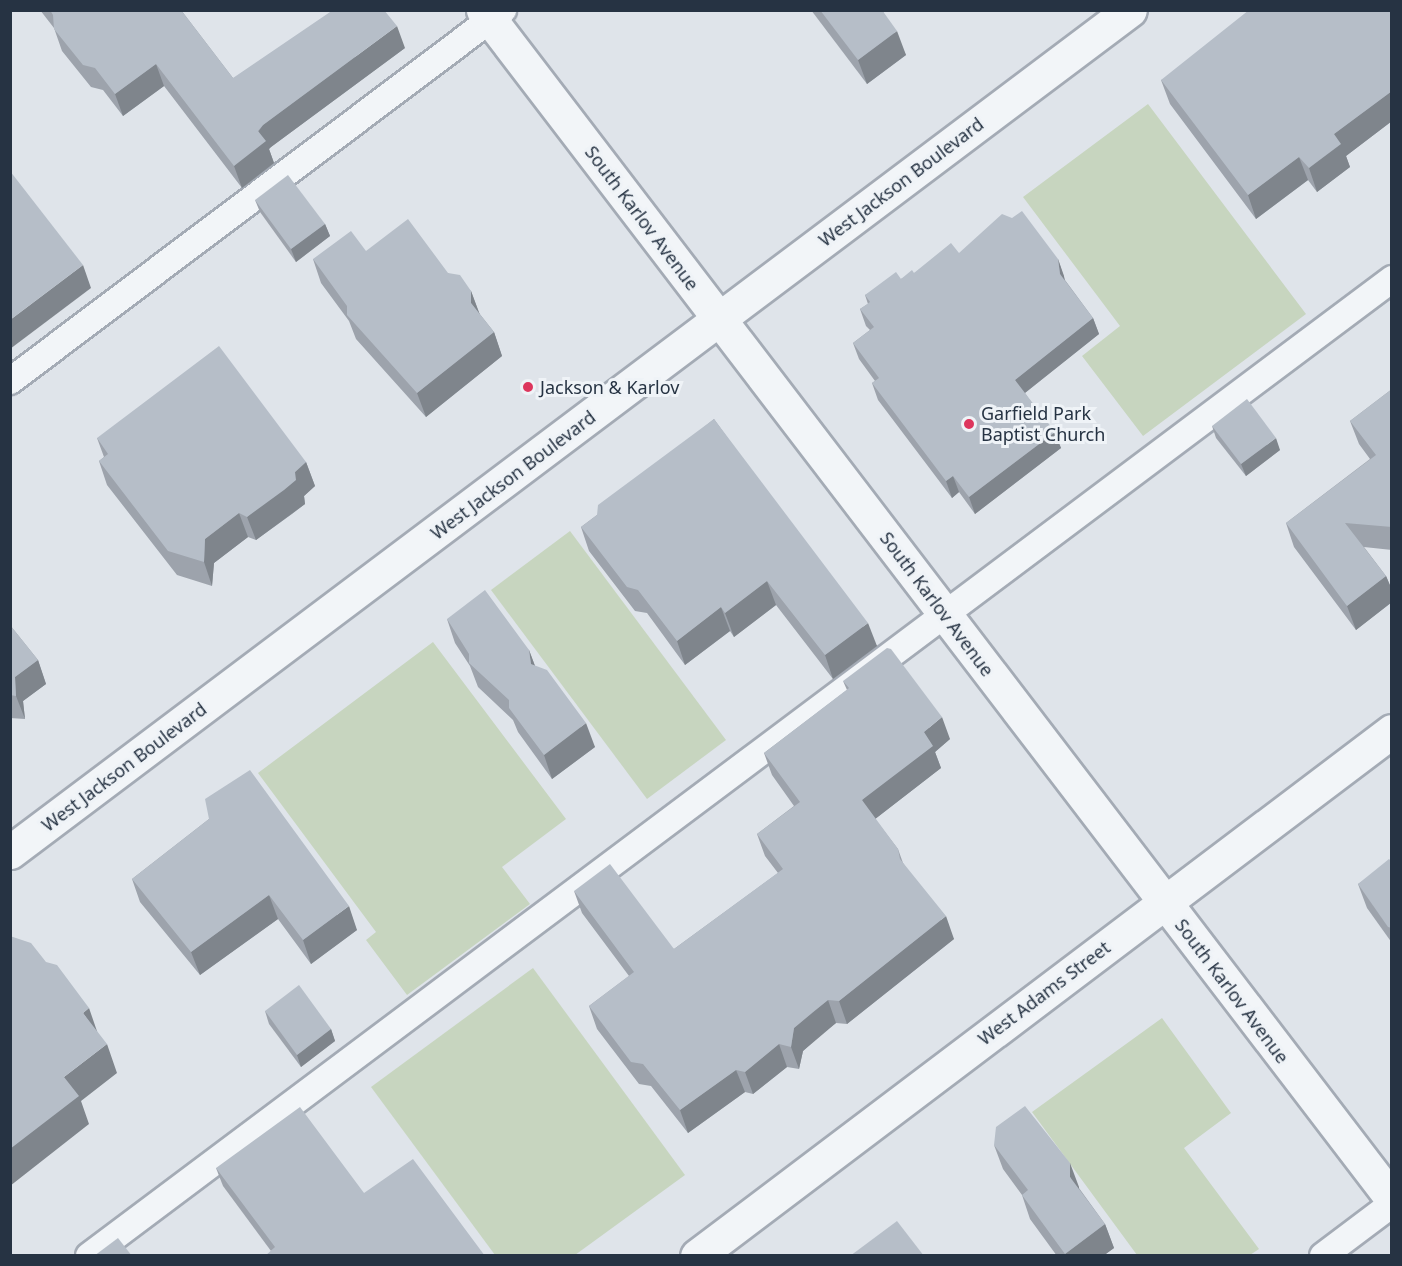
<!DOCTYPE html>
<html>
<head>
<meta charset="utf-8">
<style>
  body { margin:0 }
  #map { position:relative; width:1402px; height:1266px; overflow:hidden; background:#dfe4ea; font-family:"Noto Sans",sans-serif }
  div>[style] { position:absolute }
  .green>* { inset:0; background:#c7d5bf }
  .roads { filter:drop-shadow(2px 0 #a4abb5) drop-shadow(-2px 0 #a4abb5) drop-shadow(0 2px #a4abb5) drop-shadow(0 -2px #a4abb5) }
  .service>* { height:26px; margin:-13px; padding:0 13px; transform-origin:13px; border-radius:13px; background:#f2f5f8 }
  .minor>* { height:33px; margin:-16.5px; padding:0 16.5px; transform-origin:16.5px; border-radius:16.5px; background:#f2f5f8 }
  .tertiary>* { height:33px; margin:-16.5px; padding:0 16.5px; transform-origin:16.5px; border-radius:16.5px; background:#f2f5f8 }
  .wall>* { inset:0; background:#9da3ac }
  .shaded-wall>* { inset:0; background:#7f858c }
  .building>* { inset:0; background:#b6bec8 }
  .dots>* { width:16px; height:16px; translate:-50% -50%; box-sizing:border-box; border:3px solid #eff3f7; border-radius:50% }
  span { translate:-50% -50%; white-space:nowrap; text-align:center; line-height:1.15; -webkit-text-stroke:6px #eff3f7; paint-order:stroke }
  .street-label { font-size:18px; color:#263343 }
  .poi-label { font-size:18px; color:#263343 }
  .left { translate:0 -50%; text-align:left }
  .frame { position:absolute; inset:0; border:12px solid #263343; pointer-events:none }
</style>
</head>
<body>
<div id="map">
  <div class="green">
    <div style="clip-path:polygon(1148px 104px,1306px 314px,1143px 436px,1082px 356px,1120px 326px,1023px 197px)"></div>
    <div style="clip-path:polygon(570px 531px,726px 740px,647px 799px,491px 590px)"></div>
    <div style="clip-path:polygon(433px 642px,566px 819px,502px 867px,530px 904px,407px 995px,366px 940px,376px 932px,258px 773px)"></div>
    <div style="clip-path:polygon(533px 968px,685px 1175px,575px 1255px,495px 1255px,371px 1087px)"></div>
    <div style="clip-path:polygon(1162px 1018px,1231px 1113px,1184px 1148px,1259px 1249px,1250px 1255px,1137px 1255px,1032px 1112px)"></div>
  </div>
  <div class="roads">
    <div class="service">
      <div style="left:10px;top:381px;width:617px;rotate:-36.96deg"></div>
      <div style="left:89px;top:1256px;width:1629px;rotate:-36.86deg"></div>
      <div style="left:1323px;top:1256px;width:86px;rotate:-37deg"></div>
    </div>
    <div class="minor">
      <div style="left:483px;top:10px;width:1497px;rotate:52.6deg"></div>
      <div style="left:697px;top:1256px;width:871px;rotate:-37.07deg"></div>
    </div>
    <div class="tertiary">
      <div style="left:10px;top:852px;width:1401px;rotate:-36.94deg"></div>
    </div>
  </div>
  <div class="wall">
    <div style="clip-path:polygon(40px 10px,181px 10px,233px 78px,405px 48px,271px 147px,269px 149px,274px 163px,242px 188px,164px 86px,123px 116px,103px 90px,91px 87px,62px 51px,54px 28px)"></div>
    <div style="clip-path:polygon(811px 10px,882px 10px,906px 55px,867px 84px)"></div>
    <div style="clip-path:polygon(1392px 10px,1392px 121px,1346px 156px,1350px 167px,1317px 192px,1308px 180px,1256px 219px,1170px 104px,1161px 80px)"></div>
    <div style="clip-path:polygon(255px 200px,325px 224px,330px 236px,296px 262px,260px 212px)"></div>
    <div style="clip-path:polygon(959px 253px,1058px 259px,1065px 280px,1093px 318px,1099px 334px,1025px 393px,1061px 448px,975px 514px,959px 492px,952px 498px,878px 400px,872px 383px,875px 381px,859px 359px,853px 343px,870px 330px,866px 326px,860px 309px,868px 304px,865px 295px)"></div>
    <div style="clip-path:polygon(313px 259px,448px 273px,471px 291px,479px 313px,494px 332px,502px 356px,426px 417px,356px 339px,349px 321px,321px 283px)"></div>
    <div style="clip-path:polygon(1392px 389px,1392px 550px,1364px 547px,1386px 576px,1392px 590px,1392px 602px,1356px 630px,1294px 547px,1286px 523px,1370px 459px,1359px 444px,1350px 421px)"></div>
    <div style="clip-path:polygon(714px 419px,877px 646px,833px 679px,776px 605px,734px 637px,730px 631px,685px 665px,647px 613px,635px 611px,589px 551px,581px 527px,597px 515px)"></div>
    <div style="clip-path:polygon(1212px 426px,1280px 450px,1246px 476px,1216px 438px)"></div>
    <div style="clip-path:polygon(97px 438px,306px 462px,315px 486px,304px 496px,305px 504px,292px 514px,256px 540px,248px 537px,214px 563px,212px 586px,177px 575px,107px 485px,99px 461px,104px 457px)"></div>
    <div style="clip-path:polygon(447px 619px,529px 650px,535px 666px,595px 747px,552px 779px,518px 732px,513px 720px,478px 687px,470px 666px,455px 643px)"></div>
    <div style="clip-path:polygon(10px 625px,38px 660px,46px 684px,23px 701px,25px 719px,10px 718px)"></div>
    <div style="clip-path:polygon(843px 681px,950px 739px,935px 752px,941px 768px,875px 819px,898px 849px,903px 863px,954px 939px,847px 1024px,836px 1023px,821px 1034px,803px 1051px,799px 1069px,787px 1067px,753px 1094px,745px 1092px,688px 1133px,651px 1086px,639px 1084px,597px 1029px,589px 1006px,629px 976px,582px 913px,574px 891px,674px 949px,778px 873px,765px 856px,757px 834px,794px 806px,772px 775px,764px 753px,847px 690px)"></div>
    <div style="clip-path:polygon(209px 819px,357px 930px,311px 964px,278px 919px,200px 975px,140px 902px,132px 879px)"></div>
    <div style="clip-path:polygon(1392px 862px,1392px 943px,1367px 908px,1358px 884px)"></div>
    <div style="clip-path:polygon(265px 1011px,331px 1029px,335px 1041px,301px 1067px,269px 1024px)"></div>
    <div style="clip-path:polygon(994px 1145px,1079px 1187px,1079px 1188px,1105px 1224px,1114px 1248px,1103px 1256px,1057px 1256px,1030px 1219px,1022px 1195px,1003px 1169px)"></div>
    <div style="clip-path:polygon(216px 1168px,364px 1193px,271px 1251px,223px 1186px)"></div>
  </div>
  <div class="shaded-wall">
    <div style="clip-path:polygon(397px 26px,405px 48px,271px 147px,269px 149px,274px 163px,242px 188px,234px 166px,263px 125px)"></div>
    <div style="clip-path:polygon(897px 31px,906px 55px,867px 84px,858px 60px)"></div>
    <div style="clip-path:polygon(156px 64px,164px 86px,123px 116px,115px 94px)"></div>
    <div style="clip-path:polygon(1392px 91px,1392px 121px,1346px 156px,1350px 167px,1317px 192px,1309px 168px,1334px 134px)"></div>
    <div style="clip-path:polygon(1299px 157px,1308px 180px,1256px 219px,1248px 195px)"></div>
    <div style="clip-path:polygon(325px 224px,330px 236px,296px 262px,291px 249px)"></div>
    <div style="clip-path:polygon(1058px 259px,1064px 276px,1066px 290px,1060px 274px)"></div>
    <div style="clip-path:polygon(83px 265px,91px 288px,10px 349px,10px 320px)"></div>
    <div style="clip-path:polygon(471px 291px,480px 315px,471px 303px)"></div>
    <div style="clip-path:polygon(1093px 318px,1099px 334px,1021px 396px,1015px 380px)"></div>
    <div style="clip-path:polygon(494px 332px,502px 356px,426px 417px,417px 393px)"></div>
    <div style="clip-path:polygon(1055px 432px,1061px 448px,975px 514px,969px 497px)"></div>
    <div style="clip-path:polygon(1276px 438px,1280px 450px,1246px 476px,1241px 464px)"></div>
    <div style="clip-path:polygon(306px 462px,315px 486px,304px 496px,305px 504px,256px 540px,247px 517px)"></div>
    <div style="clip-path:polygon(953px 476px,959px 492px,952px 498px,946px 481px)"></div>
    <div style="clip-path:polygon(239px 513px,248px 537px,214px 563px,212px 586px,204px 562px,205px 539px)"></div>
    <div style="clip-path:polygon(1386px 576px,1392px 590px,1392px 602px,1356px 630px,1347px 606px)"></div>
    <div style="clip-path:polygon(767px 581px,776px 605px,734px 637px,725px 613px)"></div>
    <div style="clip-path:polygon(721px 607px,730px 631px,685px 665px,677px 641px)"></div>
    <div style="clip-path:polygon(868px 623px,877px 646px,833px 679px,825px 655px)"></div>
    <div style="clip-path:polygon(529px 650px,538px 674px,531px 664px)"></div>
    <div style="clip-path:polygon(38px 660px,46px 684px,23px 701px,25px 719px,16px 696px,15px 677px)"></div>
    <div style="clip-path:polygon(942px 717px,950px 739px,935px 752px,941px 768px,870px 823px,862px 800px,924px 732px)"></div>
    <div style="clip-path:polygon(586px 723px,595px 747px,552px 779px,544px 755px)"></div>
    <div style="clip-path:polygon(269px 895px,278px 919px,200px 975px,191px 952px)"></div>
    <div style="clip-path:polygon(349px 906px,357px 930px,311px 964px,303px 940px)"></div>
    <div style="clip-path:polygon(946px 916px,954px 939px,847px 1024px,839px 1001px)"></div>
    <div style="clip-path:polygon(828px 1000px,836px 1023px,803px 1051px,799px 1069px,791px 1047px,794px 1028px)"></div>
    <div style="clip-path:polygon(89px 1008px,99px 1037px,83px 1013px)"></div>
    <div style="clip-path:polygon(331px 1029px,335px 1041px,301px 1067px,297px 1055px)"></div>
    <div style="clip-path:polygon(107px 1044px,117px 1073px,81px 1101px,89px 1124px,10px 1186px,10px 1149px,64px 1077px)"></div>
    <div style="clip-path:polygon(779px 1044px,787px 1067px,753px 1094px,745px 1072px)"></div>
    <div style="clip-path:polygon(736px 1070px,745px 1092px,688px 1133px,680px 1110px)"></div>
    <div style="clip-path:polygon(1070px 1163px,1079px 1187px,1078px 1201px,1070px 1177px)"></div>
    <div style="clip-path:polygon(1105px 1224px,1114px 1248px,1103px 1256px,1066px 1256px,1065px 1254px)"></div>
  </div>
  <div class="building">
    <div style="clip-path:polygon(50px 10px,181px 10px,233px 78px,333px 10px,384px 10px,397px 26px,263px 125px,258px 131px,266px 141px,234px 166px,156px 64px,115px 94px,95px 68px,83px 65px,54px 29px,53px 15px)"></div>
    <div style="clip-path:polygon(820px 10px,882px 10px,897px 31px,858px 60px)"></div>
    <div style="clip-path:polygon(1249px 10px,1392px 10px,1392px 91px,1334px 134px,1341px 144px,1309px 168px,1299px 157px,1248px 195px,1161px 80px)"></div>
    <div style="clip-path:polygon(10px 171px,83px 265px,10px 320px)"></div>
    <div style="clip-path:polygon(288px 175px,325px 224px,291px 249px,255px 200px)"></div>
    <div style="clip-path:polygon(1022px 211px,1058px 259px,1060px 274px,1093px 318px,1015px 380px,1055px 432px,969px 497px,953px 476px,946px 481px,872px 383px,879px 378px,853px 343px,874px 327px,860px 309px,870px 302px,865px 295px,896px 272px,901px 279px,912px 270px,914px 273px,951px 243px,959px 253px,1002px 214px,1012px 218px)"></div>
    <div style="clip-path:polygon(408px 219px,448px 273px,460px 275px,471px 291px,471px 303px,494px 332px,417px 393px,347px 315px,347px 306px,313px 259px,351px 231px,366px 251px)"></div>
    <div style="clip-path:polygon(219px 346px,306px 462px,295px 472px,296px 480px,284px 490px,247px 517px,239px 513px,205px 539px,204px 562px,168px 551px,99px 461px,108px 454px,97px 438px)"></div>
    <div style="clip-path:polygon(1392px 389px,1392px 527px,1345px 523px,1386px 576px,1347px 606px,1286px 523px,1376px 455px,1350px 421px)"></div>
    <div style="clip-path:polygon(1247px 399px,1276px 438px,1241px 464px,1212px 426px)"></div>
    <div style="clip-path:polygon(714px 419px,868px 623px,825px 655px,767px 581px,725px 613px,721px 607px,677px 641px,638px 590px,627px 587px,581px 527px,597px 515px,598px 505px)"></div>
    <div style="clip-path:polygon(485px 590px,529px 650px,531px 664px,547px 670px,586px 723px,544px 755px,509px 708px,509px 700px,469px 663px,469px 654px,447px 619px)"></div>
    <div style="clip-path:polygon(10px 625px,38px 660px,15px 677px,16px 696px,10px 695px)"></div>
    <div style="clip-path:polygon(887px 648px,891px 649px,942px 717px,924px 732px,933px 746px,862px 800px,898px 849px,900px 859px,946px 916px,839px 1001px,828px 1000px,813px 1012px,794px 1028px,791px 1047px,779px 1044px,745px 1072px,736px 1070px,680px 1110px,643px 1064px,631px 1062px,589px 1006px,634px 972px,574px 891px,610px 864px,674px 949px,783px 869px,757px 834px,800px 802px,764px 753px,849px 688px,843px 681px)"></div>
    <div style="clip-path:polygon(250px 770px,349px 906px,303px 940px,269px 895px,191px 952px,132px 879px,209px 819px,205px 799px)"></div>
    <div style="clip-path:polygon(1389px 859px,1392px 862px,1392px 928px,1388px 927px,1358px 884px)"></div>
    <div style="clip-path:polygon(10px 936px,31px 943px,46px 962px,57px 965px,89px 1008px,83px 1013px,107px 1044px,64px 1077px,79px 1096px,10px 1149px)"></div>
    <div style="clip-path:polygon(299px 985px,331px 1029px,297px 1055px,265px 1011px)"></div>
    <div style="clip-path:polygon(1025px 1106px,1070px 1163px,1070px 1177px,1105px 1224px,1065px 1254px,1022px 1195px,1028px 1190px,994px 1145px,996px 1127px)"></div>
    <div style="clip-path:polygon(300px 1107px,364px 1193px,413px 1159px,485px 1256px,265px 1256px,275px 1247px,216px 1168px)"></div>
    <div style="clip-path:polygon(897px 1221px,924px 1256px,850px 1256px)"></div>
    <div style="clip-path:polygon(118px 1238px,132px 1256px,94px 1256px)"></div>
  </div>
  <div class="dots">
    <div style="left:528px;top:387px;background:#dd365d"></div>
    <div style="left:969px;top:424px;background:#dd365d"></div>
  </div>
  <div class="street-label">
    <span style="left:901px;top:182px;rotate:-37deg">West Jackson Boulevard</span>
    <span style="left:642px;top:218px;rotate:53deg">South Karlov Avenue</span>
    <span style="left:513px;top:475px;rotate:-37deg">West Jackson Boulevard</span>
    <span style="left:937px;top:604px;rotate:53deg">South Karlov Avenue</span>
    <span style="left:124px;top:767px;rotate:-37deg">West Jackson Boulevard</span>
    <span style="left:1232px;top:991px;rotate:53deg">South Karlov Avenue</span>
    <span style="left:1044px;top:993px;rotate:-37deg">West Adams Street</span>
  </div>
  <div class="poi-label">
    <span class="left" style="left:540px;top:387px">Jackson &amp; Karlov</span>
    <span class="left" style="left:981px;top:424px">Garfield Park<br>Baptist Church</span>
  </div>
  <div class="frame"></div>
</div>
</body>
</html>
